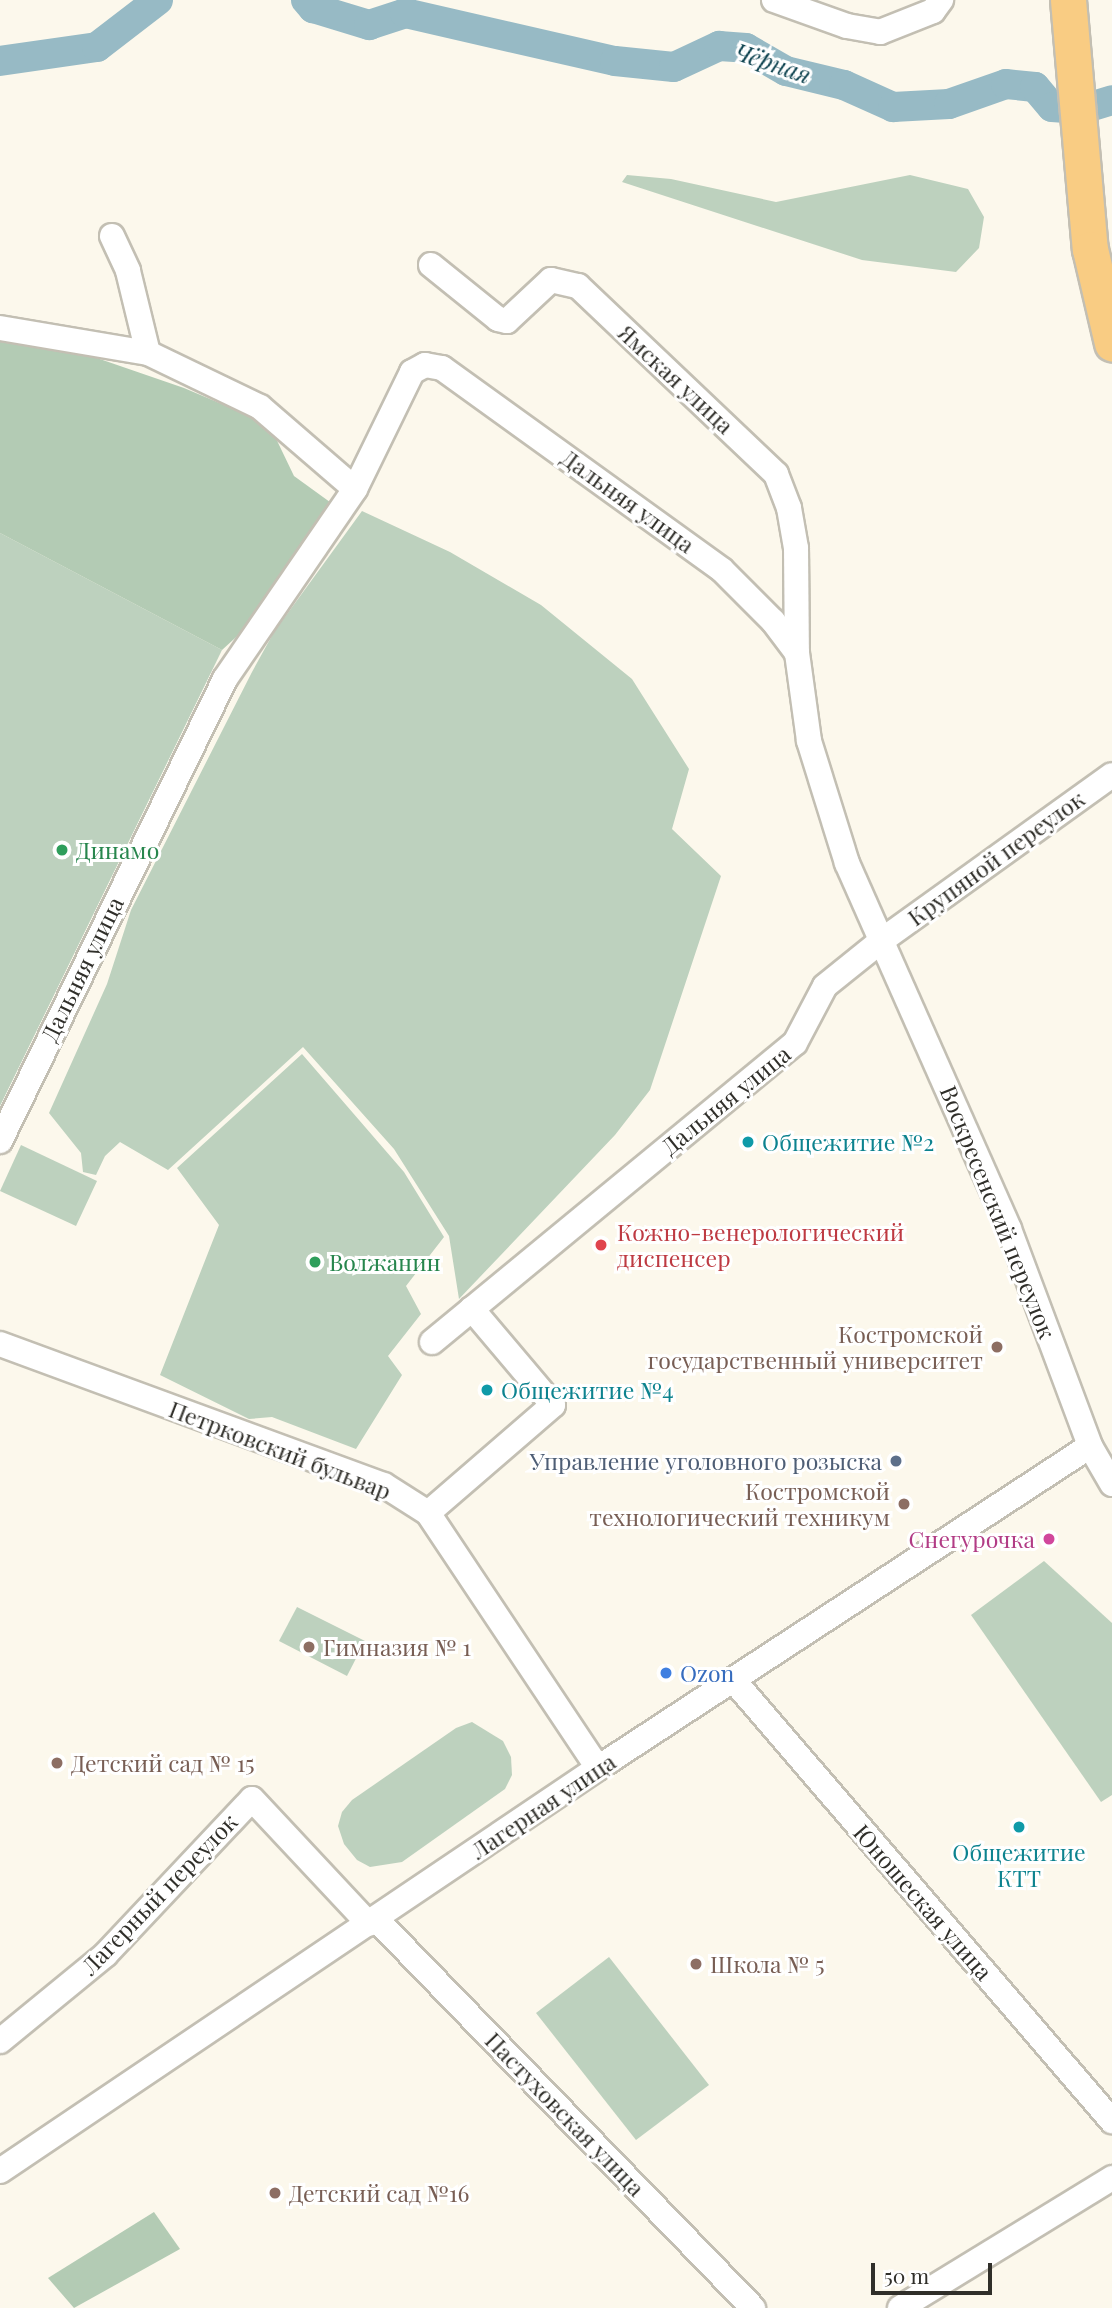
<!DOCTYPE html>
<html>
<head>
<meta charset="utf-8">
<style>
  body { margin:0 }
  #map { position:relative; width:1112px; height:2308px; overflow:hidden; background:#fcf8ec; font-family:"Playfair Display",serif }
  div>[style] { position:absolute }
  .green>* { inset:0; background:#bdd1be }
  .forest>* { inset:0; background:#b3cbb4 }
  .river>* { height:30px; margin:-15px; padding:0 15px; transform-origin:15px; border-radius:15px; background:#97bac5 }
  .roads { filter:drop-shadow(2px 0 #c3bfb3) drop-shadow(-2px 0 #c3bfb3) drop-shadow(0 2px #c3bfb3) drop-shadow(0 -2px #c3bfb3) }
  .minor>* { height:24px; margin:-12px; padding:0 12px; transform-origin:12px; border-radius:12px; background:#fff }
  .highway>* { height:35px; margin:-17.5px; padding:0 17.5px; transform-origin:17.5px; border-radius:17.5px; background:#f9cc83 }
  .dots>* { width:19px; height:19px; translate:-50% -50%; box-sizing:border-box; border:4px solid #fff; border-radius:50% }
  span { translate:-50% -50%; white-space:nowrap; text-align:center; line-height:1.15; -webkit-text-stroke:6px #fff; paint-order:stroke }
  .street-label { font-size:23px; color:#302f2a }
  .leisure-label { font-size:23px; color:#27864d }
  .left { translate:0 -50%; text-align:left }
  .culture-label { font-size:23px; color:#0d838f }
  .health-label { font-size:23px; color:#be3a42 }
  .education-label { font-size:23px; color:#785e54 }
  .right { translate:-100% -50%; text-align:right }
  .service-label { font-size:23px; color:#4e5e75 }
  .hotel-label { font-size:23px; color:#b23c85 }
  .shop-label { font-size:23px; color:#366cbe }
  .water-label { font-size:24px; color:#0a404d; font-style:italic }
  .scale { position:absolute; left:871px; top:2263px; width:121px; height:32px; box-sizing:border-box; border:4px solid #302f2a; border-top:0; padding-left:9px; font-size:21px; line-height:24px; white-space:nowrap; color:#302f2a; -webkit-text-stroke:5px #fff; paint-order:stroke }
</style>
</head>
<body>
<div id="map">
  <div class="green">
    <div style="clip-path:polygon(627px 175px,671px 179px,776px 202px,910px 175px,968px 189px,984px 217px,979px 248px,956px 272px,862px 260px,622px 182px)"></div>
    <div style="clip-path:polygon(362px 511px,450px 552px,541px 605px,632px 679px,689px 769px,672px 829px,721px 876px,650px 1090px,615px 1135px,459px 1299px,449px 1236px,394px 1149px,303px 1047px,168px 1170px,120px 1142px,105px 1156px,96px 1175px,83px 1172px,81px 1153px,49px 1113px,107px 984px,131px 910px,252px 672px,274px 632px)"></div>
    <div style="clip-path:polygon(0 533px,222px 650px,0 1106px)"></div>
    <div style="clip-path:polygon(302px 1054px,404px 1172px,444px 1237px,406px 1286px,421px 1314px,388px 1356px,402px 1375px,356px 1449px,272px 1417px,249px 1419px,160px 1375px,219px 1225px,177px 1168px)"></div>
    <div style="clip-path:polygon(21px 1145px,97px 1181px,76px 1226px,0 1191px)"></div>
    <div style="clip-path:polygon(1044px 1561px,1112px 1623px,1112px 1795px,1101px 1802px,971px 1615px)"></div>
    <div style="clip-path:polygon(297px 1607px,365px 1641px,347px 1676px,279px 1641px)"></div>
    <div style="clip-path:polygon(472px 1722px,503px 1741px,511px 1757px,512px 1775px,505px 1789px,402px 1862px,370px 1867px,357px 1860px,344px 1844px,338px 1826px,342px 1812px,352px 1800px,456px 1728px)"></div>
    <div style="clip-path:polygon(609px 1957px,709px 2085px,636px 2140px,536px 2013px)"></div>
  </div>
  <div class="forest">
    <div style="clip-path:polygon(0 338px,62px 346px,184px 388px,269px 424px,294px 476px,334px 505px,256px 619px,222px 650px,0 533px)"></div>
    <div style="clip-path:polygon(154px 2212px,180px 2249px,74px 2308px,48px 2278px)"></div>
  </div>
  <div class="river">
    <div style="left:306px;top:0;width:11px;rotate:49deg"></div>
    <div style="left:313px;top:8px;width:59px;rotate:16.9deg"></div>
    <div style="left:369px;top:25px;width:38px;rotate:-18deg"></div>
    <div style="left:405px;top:13px;width:215px;rotate:12.9deg"></div>
    <div style="left:615px;top:61px;width:59px;rotate:5.8deg"></div>
    <div style="left:674px;top:67px;width:50px;rotate:-25deg"></div>
    <div style="left:719px;top:46px;width:27px;rotate:4deg"></div>
    <div style="left:746px;top:48px;width:46px;rotate:29.9deg"></div>
    <div style="left:786px;top:71px;width:60px;rotate:13.6deg"></div>
    <div style="left:844px;top:85px;width:54px;rotate:24.2deg"></div>
    <div style="left:893px;top:107px;width:56px;rotate:-3.1deg"></div>
    <div style="left:949px;top:104px;width:60px;rotate:-19.3deg"></div>
    <div style="left:1006px;top:84px;width:29px;rotate:6deg"></div>
    <div style="left:1035px;top:87px;width:26px;rotate:50deg"></div>
    <div style="left:1052px;top:107px;width:31px;rotate:4deg"></div>
    <div style="left:1083px;top:109px;width:30px;rotate:-17deg"></div>
    <div style="left:0;top:61px;width:98px;rotate:-8.2deg"></div>
    <div style="left:97px;top:47px;width:77px;rotate:-37.6deg"></div>
  </div>
  <div class="roads">
    <div class="minor">
      <div style="left:774px;top:0;width:77px;rotate:19.6deg"></div>
      <div style="left:847px;top:26px;width:34px;rotate:10deg"></div>
      <div style="left:880px;top:32px;width:57px;rotate:-21.6deg"></div>
      <div style="left:933px;top:11px;width:14px;rotate:-54deg"></div>
      <div style="left:112px;top:236px;width:38px;rotate:65deg"></div>
      <div style="left:128px;top:271px;width:84px;rotate:76.3deg"></div>
      <div style="left:431px;top:265px;width:86px;rotate:38.9deg"></div>
      <div style="left:498px;top:319px;width:9px;rotate:13deg"></div>
      <div style="left:507px;top:321px;width:60px;rotate:-43deg"></div>
      <div style="left:551px;top:280px;width:28px;rotate:13deg"></div>
      <div style="left:578px;top:286px;width:273px;rotate:43.5deg"></div>
      <div style="left:776px;top:474px;width:36px;rotate:69deg"></div>
      <div style="left:789px;top:508px;width:41px;rotate:80.1deg"></div>
      <div style="left:796px;top:548px;width:105px;rotate:89.5deg"></div>
      <div style="left:0;top:328px;width:150px;rotate:9.6deg"></div>
      <div style="left:148px;top:353px;width:124px;rotate:25.7deg"></div>
      <div style="left:260px;top:407px;width:125px;rotate:40.8deg"></div>
      <div style="left:0;top:1141px;width:514px;rotate:-64.03deg"></div>
      <div style="left:225px;top:679px;width:230px;rotate:-55.6deg"></div>
      <div style="left:355px;top:489px;width:130px;rotate:-64deg"></div>
      <div style="left:412px;top:372px;width:15px;rotate:-28deg"></div>
      <div style="left:425px;top:365px;width:17px;rotate:10deg"></div>
      <div style="left:442px;top:368px;width:345px;rotate:35.8deg"></div>
      <div style="left:722px;top:570px;width:72px;rotate:45deg"></div>
      <div style="left:773px;top:621px;width:40px;rotate:53deg"></div>
      <div style="left:797px;top:653px;width:89px;rotate:82.2deg"></div>
      <div style="left:809px;top:741px;width:128px;rotate:72.7deg"></div>
      <div style="left:847px;top:863px;width:400px;rotate:66.1deg"></div>
      <div style="left:1009px;top:1229px;width:232px;rotate:69.5deg"></div>
      <div style="left:1090px;top:1446px;width:44px;rotate:59.9deg"></div>
      <div style="left:432px;top:1342px;width:470px;rotate:-39.5deg"></div>
      <div style="left:795px;top:1043px;width:64px;rotate:-62.2deg"></div>
      <div style="left:825px;top:986px;width:72px;rotate:-38.8deg"></div>
      <div style="left:881px;top:941px;width:284px;rotate:-35.7deg"></div>
      <div style="left:0;top:1344px;width:409px;rotate:20.2deg"></div>
      <div style="left:384px;top:1485px;width:52px;rotate:32.5deg"></div>
      <div style="left:428px;top:1513px;width:306px;rotate:56.3deg"></div>
      <div style="left:428px;top:1513px;width:165px;rotate:-40.8deg"></div>
      <div style="left:553px;top:1405px;width:126px;rotate:-130.2deg"></div>
      <div style="left:735px;top:1682px;width:579px;rotate:49.35deg"></div>
      <div style="left:376px;top:1919px;width:542px;rotate:45.9deg"></div>
      <div style="left:0;top:2041px;width:136px;rotate:-39.3deg"></div>
      <div style="left:105px;top:1955px;width:214px;rotate:-46.7deg"></div>
      <div style="left:252px;top:1799px;width:171px;rotate:46.9deg"></div>
      <div style="left:0;top:2171px;width:721px;rotate:-33.98deg"></div>
      <div style="left:598px;top:1768px;width:588px;rotate:-33.2deg"></div>
      <div style="left:900px;top:2308px;width:249px;rotate:-31.5deg"></div>
    </div>
    <div class="highway">
      <div style="left:1068px;top:0;width:250px;rotate:85deg"></div>
      <div style="left:1090px;top:249px;width:97px;rotate:76.8deg"></div>
    </div>
  </div>
  <div class="dots">
    <div style="left:62px;top:850px;background:#2e9e5b"></div>
    <div style="left:748px;top:1142px;background:#0f9aa8"></div>
    <div style="left:601px;top:1245px;background:#e0444e"></div>
    <div style="left:315px;top:1262px;background:#2e9e5b"></div>
    <div style="left:997px;top:1347px;background:#8d6e63"></div>
    <div style="left:487px;top:1390px;background:#0f9aa8"></div>
    <div style="left:896px;top:1461px;background:#5c6f8a"></div>
    <div style="left:904px;top:1504px;background:#8d6e63"></div>
    <div style="left:1049px;top:1539px;background:#d1479c"></div>
    <div style="left:309px;top:1647px;background:#8d6e63"></div>
    <div style="left:666px;top:1673px;background:#3f7fe0"></div>
    <div style="left:57px;top:1763px;background:#8d6e63"></div>
    <div style="left:1019px;top:1827px;background:#0f9aa8"></div>
    <div style="left:696px;top:1964px;background:#8d6e63"></div>
    <div style="left:275px;top:2193px;background:#8d6e63"></div>
  </div>
  <div class="street-label">
    <span style="left:676px;top:379px;rotate:43deg">Ямская улица</span>
    <span style="left:628px;top:501px;rotate:36deg">Дальняя улица</span>
    <span style="left:996px;top:858px;rotate:-36deg">Крупяной переулок</span>
    <span style="left:82px;top:969px;rotate:-64deg">Дальняя улица</span>
    <span style="left:726px;top:1100px;rotate:-39deg">Дальняя улица</span>
    <span style="left:998px;top:1212px;rotate:68deg">Воскресенский переулок</span>
    <span style="left:280px;top:1450px;rotate:21deg">Петрковский бульвар</span>
    <span style="left:543px;top:1806px;rotate:-34deg">Лагерная улица</span>
    <span style="left:159px;top:1894px;rotate:-46deg">Лагерный переулок</span>
    <span style="left:923px;top:1902px;rotate:49deg">Юношеская улица</span>
    <span style="left:565px;top:2114px;rotate:46deg">Пастуховская улица</span>
  </div>
  <div class="leisure-label">
    <span class="left" style="left:76px;top:850px">Динамо</span>
    <span class="left" style="left:329px;top:1262px">Волжанин</span>
  </div>
  <div class="culture-label">
    <span class="left" style="left:762px;top:1142px">Общежитие №2</span>
    <span class="left" style="left:501px;top:1390px">Общежитие №4</span>
    <span style="left:1019px;top:1865px">Общежитие<br>КТТ</span>
  </div>
  <div class="health-label">
    <span class="left" style="left:617px;top:1245px">Кожно-венерологический<br>диспенсер</span>
  </div>
  <div class="education-label">
    <span class="right" style="left:983px;top:1347px">Костромской<br>государственный университет</span>
    <span class="right" style="left:890px;top:1504px">Костромской<br>технологический техникум</span>
    <span class="left" style="left:323px;top:1647px">Гимназия № 1</span>
    <span class="left" style="left:71px;top:1763px">Детский сад № 15</span>
    <span class="left" style="left:710px;top:1964px">Школа № 5</span>
    <span class="left" style="left:289px;top:2193px">Детский сад №16</span>
  </div>
  <div class="service-label">
    <span class="right" style="left:882px;top:1461px">Управление уголовного розыска</span>
  </div>
  <div class="hotel-label">
    <span class="right" style="left:1035px;top:1539px">Снегурочка</span>
  </div>
  <div class="shop-label">
    <span class="left" style="left:680px;top:1673px">Ozon</span>
  </div>
  <div class="water-label">
    <span style="left:773px;top:63px;rotate:19deg">Чёрная</span>
  </div>
  <div class="scale">50 m</div>
</div>
</body>
</html>
